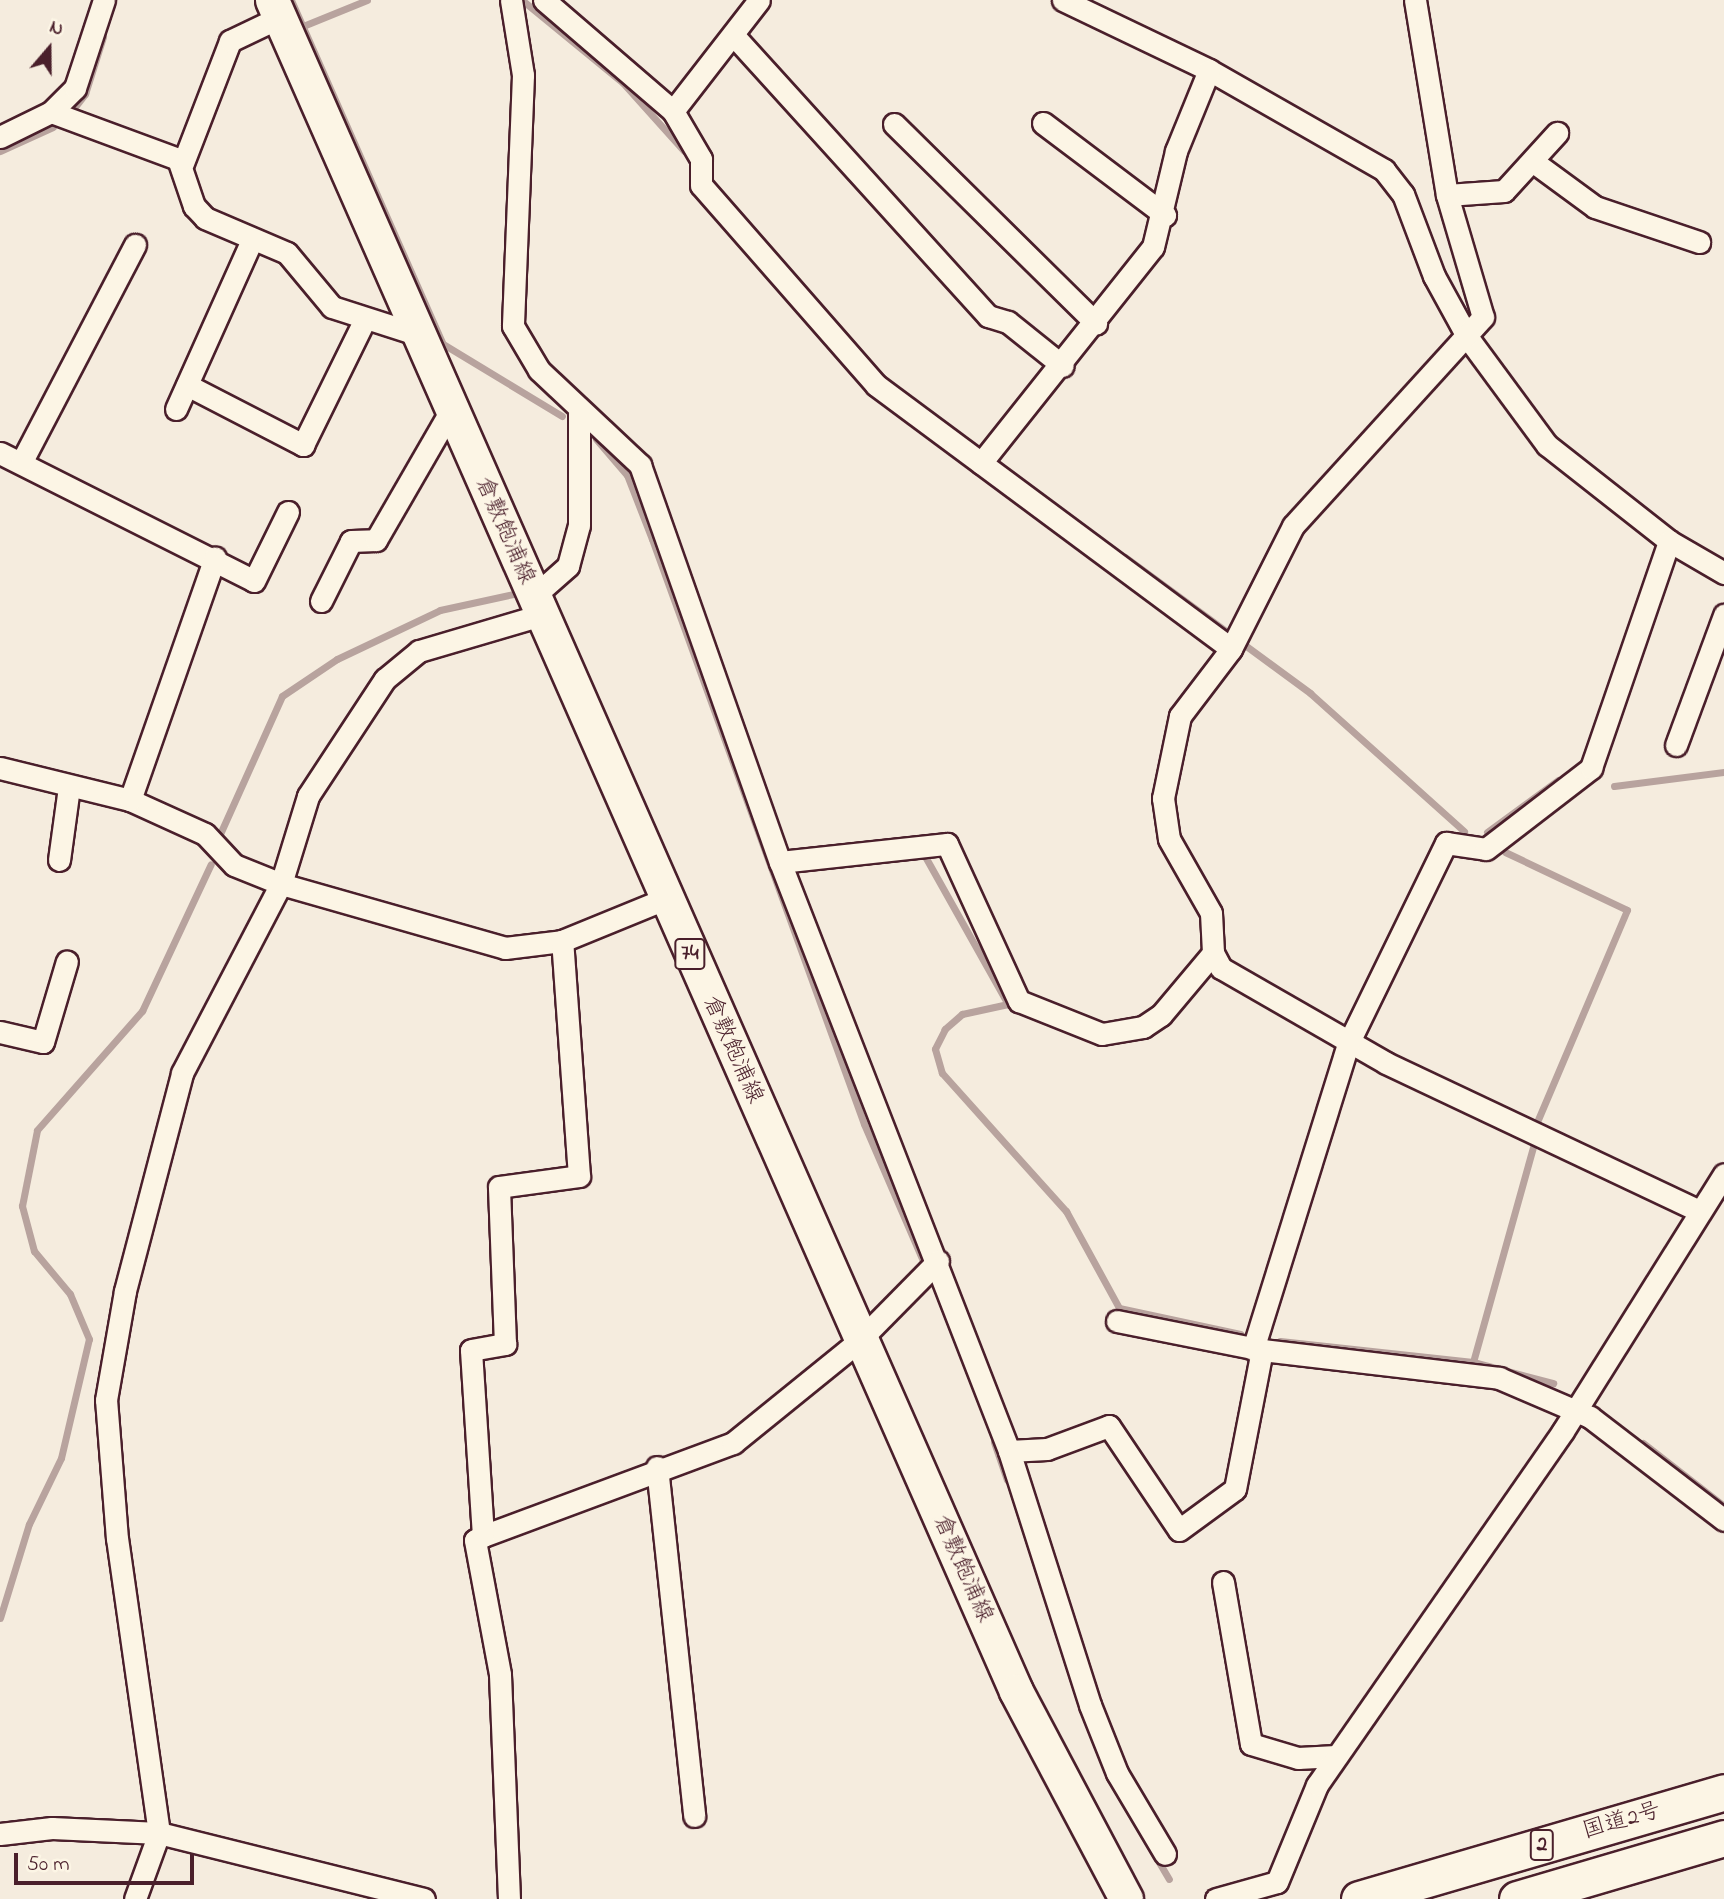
<!DOCTYPE html>
<html>
<head>
<meta charset="utf-8">
<style>
  body { margin:0 }
  #map { position:relative; width:1724px; height:1899px; overflow:hidden; background:#f5ecde; font-family:"Indie Flower","Klee One",sans-serif }
  div>[style] { position:absolute }
  .stream>* { height:7px; margin:-3.5px; padding:0 3.5px; transform-origin:3.5px; border-radius:3.5px; background:#b8a39e }
  .roads { filter:drop-shadow(2px 0 #4a1f2b) drop-shadow(-2px 0 #4a1f2b) drop-shadow(0 2px #4a1f2b) drop-shadow(0 -2px #4a1f2b) }
  .minor>* { height:21px; margin:-10.5px; padding:0 10.5px; transform-origin:10.5px; border-radius:10.5px; background:#fcf5e5 }
  .primary>* { height:33px; margin:-16.5px; padding:0 16.5px; transform-origin:16.5px; border-radius:16.5px; background:#fcf5e5 }
  .trunk>* { height:35px; margin:-17.5px; padding:0 17.5px; transform-origin:17.5px; border-radius:17.5px; background:#fcf5e5 }
  span { translate:-50% -50%; white-space:nowrap; text-align:center; line-height:1.15; -webkit-text-stroke:5px #fcf5e5; paint-order:stroke }
  .shield-label span { padding:2px 5px; background:#fcf5e5; border:2px solid; border-radius:5px; -webkit-text-stroke-width:0 }
  .shield-label { font-size:21px; color:#4a1f2b; font-weight:700 }
  .street-label { font-size:23px; color:#4a1f2b }
  .north { position:absolute; left:14px; top:14px; width:70px; height:70px; -webkit-text-stroke:5px #fcf5e5; paint-order:stroke; rotate:20deg; font-size:19px; font-weight:700; line-height:28px; text-align:center; color:#4a1f2b }
  .north::after { content:''; display:block; margin:auto; width:24px; height:32px; background:#4a1f2b; clip-path:polygon(50% 0,100% 100%,50% 72%,0 100%) }
  .scale { position:absolute; left:14px; top:1853px; width:180px; height:32px; box-sizing:border-box; border:4px solid #4a1f2b; border-top:0; padding-left:9px; font-size:21px; line-height:24px; white-space:nowrap; color:#4a1f2b; -webkit-text-stroke:5px #fcf5e5; paint-order:stroke }
</style>
</head>
<body>
<div id="map">
  <div class="stream">
    <div style="left:291px;top:0;width:376px;rotate:66.2deg"></div>
    <div style="left:443px;top:344px;width:139px;rotate:31.2deg"></div>
    <div style="left:522px;top:0;width:131px;rotate:39.4deg"></div>
    <div style="left:623px;top:83px;width:91px;rotate:48.1deg"></div>
    <div style="left:303px;top:26px;width:69px;rotate:-22.1deg"></div>
    <div style="left:74px;top:108px;width:18px;rotate:-52deg"></div>
    <div style="left:85px;top:94px;width:60px;rotate:-72.5deg"></div>
    <div style="left:0;top:151px;width:58px;rotate:-24.4deg"></div>
    <div style="left:596px;top:439px;width:48px;rotate:49.3deg"></div>
    <div style="left:627px;top:475px;width:69px;rotate:68.7deg"></div>
    <div style="left:652px;top:539px;width:622px;rotate:70.08deg"></div>
    <div style="left:864px;top:1124px;width:157px;rotate:66.7deg"></div>
    <div style="left:1125px;top:557px;width:230px;rotate:36.3deg"></div>
    <div style="left:1310px;top:693px;width:207px;rotate:41.9deg"></div>
    <div style="left:1614px;top:786px;width:111px;rotate:-7.3deg"></div>
    <div style="left:1487px;top:832px;width:88px;rotate:-36.2deg"></div>
    <div style="left:220px;top:834px;width:151px;rotate:-65.8deg"></div>
    <div style="left:282px;top:696px;width:66px;rotate:-33.9deg"></div>
    <div style="left:337px;top:659px;width:114px;rotate:-25.4deg"></div>
    <div style="left:440px;top:610px;width:80px;rotate:-12.3deg"></div>
    <div style="left:922px;top:851px;width:176px;rotate:60.7deg"></div>
    <div style="left:1008px;top:1004px;width:47px;rotate:167.7deg"></div>
    <div style="left:962px;top:1014px;width:23px;rotate:139deg"></div>
    <div style="left:945px;top:1029px;width:22px;rotate:117deg"></div>
    <div style="left:935px;top:1049px;width:25px;rotate:74deg"></div>
    <div style="left:942px;top:1073px;width:186px;rotate:48.1deg"></div>
    <div style="left:1066px;top:1211px;width:111px;rotate:61.3deg"></div>
    <div style="left:1119px;top:1308px;width:124px;rotate:12.1deg"></div>
    <div style="left:1505px;top:852px;width:135px;rotate:25.4deg"></div>
    <div style="left:1627px;top:910px;width:230px;rotate:113deg"></div>
    <div style="left:1280px;top:1341px;width:194px;rotate:6.2deg"></div>
    <div style="left:1473px;top:1362px;width:226px;rotate:-74.4deg"></div>
    <div style="left:1473px;top:1362px;width:83px;rotate:14.7deg"></div>
    <div style="left:994px;top:1442px;width:40px;rotate:71.1deg"></div>
    <div style="left:1643px;top:1443px;width:103px;rotate:37.9deg"></div>
    <div style="left:0;top:1618px;width:98px;rotate:-72.9deg"></div>
    <div style="left:29px;top:1524px;width:73px;rotate:-64.1deg"></div>
    <div style="left:61px;top:1458px;width:122px;rotate:-76.8deg"></div>
    <div style="left:89px;top:1339px;width:49px;rotate:-112.9deg"></div>
    <div style="left:70px;top:1294px;width:56px;rotate:-129.9deg"></div>
    <div style="left:34px;top:1251px;width:47px;rotate:-104.9deg"></div>
    <div style="left:22px;top:1206px;width:77px;rotate:-78.8deg"></div>
    <div style="left:37px;top:1130px;width:159px;rotate:-48.6deg"></div>
    <div style="left:142px;top:1011px;width:162px;rotate:-64.9deg"></div>
    <div style="left:1110px;top:1779px;width:116px;rotate:59.5deg"></div>
  </div>
  <div class="roads">
    <div class="minor">
      <div style="left:511px;top:0;width:76px;rotate:80.9deg"></div>
      <div style="left:523px;top:75px;width:251px;rotate:92.3deg"></div>
      <div style="left:513px;top:326px;width:51px;rotate:59.4deg"></div>
      <div style="left:539px;top:370px;width:139px;rotate:43.2deg"></div>
      <div style="left:640px;top:465px;width:421px;rotate:70.6deg"></div>
      <div style="left:780px;top:862px;width:632px;rotate:68.75deg"></div>
      <div style="left:1009px;top:1451px;width:267px;rotate:72.3deg"></div>
      <div style="left:1090px;top:1705px;width:73px;rotate:68.3deg"></div>
      <div style="left:1117px;top:1773px;width:94px;rotate:59.3deg"></div>
      <div style="left:544px;top:0;width:170px;rotate:40.7deg"></div>
      <div style="left:673px;top:111px;width:56px;rotate:59.7deg"></div>
      <div style="left:701px;top:159px;width:26px;rotate:90deg"></div>
      <div style="left:701px;top:185px;width:266px;rotate:48.8deg"></div>
      <div style="left:876px;top:385px;width:442px;rotate:36.6deg"></div>
      <div style="left:1063px;top:0;width:162px;rotate:25.6deg"></div>
      <div style="left:1209px;top:70px;width:202px;rotate:29.7deg"></div>
      <div style="left:1384px;top:170px;width:31px;rotate:52deg"></div>
      <div style="left:1403px;top:194px;width:88px;rotate:69.3deg"></div>
      <div style="left:1434px;top:276px;width:71px;rotate:61.3deg"></div>
      <div style="left:1468px;top:338px;width:133px;rotate:53.6deg"></div>
      <div style="left:1547px;top:445px;width:155px;rotate:38.2deg"></div>
      <div style="left:1669px;top:541px;width:64px;rotate:30.2deg"></div>
      <div style="left:1415px;top:0;width:198px;rotate:80.7deg"></div>
      <div style="left:1447px;top:195px;width:127px;rotate:73.6deg"></div>
      <div style="left:1483px;top:317px;width:282px;rotate:132.3deg"></div>
      <div style="left:1293px;top:526px;width:138px;rotate:116.8deg"></div>
      <div style="left:1231px;top:649px;width:84px;rotate:127.3deg"></div>
      <div style="left:1180px;top:716px;width:84px;rotate:101.7deg"></div>
      <div style="left:1163px;top:798px;width:41px;rotate:81.7deg"></div>
      <div style="left:1169px;top:839px;width:85px;rotate:60.4deg"></div>
      <div style="left:1211px;top:913px;width:40px;rotate:87.1deg"></div>
      <div style="left:1213px;top:953px;width:17px;rotate:62deg"></div>
      <div style="left:1221px;top:968px;width:190px;rotate:29.9deg"></div>
      <div style="left:1386px;top:1063px;width:346px;rotate:25.3deg"></div>
      <div style="left:735px;top:37px;width:377px;rotate:47.8deg"></div>
      <div style="left:988px;top:316px;width:21px;rotate:17deg"></div>
      <div style="left:1008px;top:322px;width:70px;rotate:38.7deg"></div>
      <div style="left:673px;top:111px;width:140px;rotate:-52.2deg"></div>
      <div style="left:51px;top:112px;width:135px;rotate:20.3deg"></div>
      <div style="left:178px;top:159px;width:50px;rotate:71.2deg"></div>
      <div style="left:194px;top:206px;width:16px;rotate:47deg"></div>
      <div style="left:205px;top:218px;width:89px;rotate:23.1deg"></div>
      <div style="left:287px;top:253px;width:70px;rotate:50.2deg"></div>
      <div style="left:332px;top:307px;width:91px;rotate:17.8deg"></div>
      <div style="left:1043px;top:123px;width:153px;rotate:37deg"></div>
      <div style="left:894px;top:124px;width:284px;rotate:44.6deg"></div>
      <div style="left:0;top:137px;width:57px;rotate:-26.1deg"></div>
      <div style="left:51px;top:112px;width:34px;rotate:-45deg"></div>
      <div style="left:75px;top:88px;width:93px;rotate:-71.8deg"></div>
      <div style="left:183px;top:163px;width:131px;rotate:-68.9deg"></div>
      <div style="left:230px;top:41px;width:55px;rotate:-25.6deg"></div>
      <div style="left:1535px;top:163px;width:74px;rotate:36.3deg"></div>
      <div style="left:1595px;top:207px;width:110px;rotate:18.6deg"></div>
      <div style="left:1447px;top:195px;width:57px;rotate:-4deg"></div>
      <div style="left:1504px;top:191px;width:79px;rotate:-47.6deg"></div>
      <div style="left:187px;top:385px;width:131px;rotate:27.3deg"></div>
      <div style="left:303px;top:445px;width:138px;rotate:-63.8deg"></div>
      <div style="left:176px;top:409px;width:185px;rotate:-65.8deg"></div>
      <div style="left:0;top:453px;width:284px;rotate:26.7deg"></div>
      <div style="left:254px;top:581px;width:77px;rotate:-63.8deg"></div>
      <div style="left:22px;top:461px;width:244px;rotate:-62.4deg"></div>
      <div style="left:981px;top:463px;width:276px;rotate:-51.5deg"></div>
      <div style="left:1153px;top:247px;width:99px;rotate:-76.5deg"></div>
      <div style="left:1176px;top:151px;width:87px;rotate:-67.8deg"></div>
      <div style="left:533px;top:597px;width:47px;rotate:-41.5deg"></div>
      <div style="left:568px;top:566px;width:42px;rotate:-75deg"></div>
      <div style="left:579px;top:525px;width:112px;rotate:-90deg"></div>
      <div style="left:321px;top:601px;width:67px;rotate:-63.4deg"></div>
      <div style="left:351px;top:541px;width:25px;rotate:-2deg"></div>
      <div style="left:376px;top:540px;width:150px;rotate:-60deg"></div>
      <div style="left:1676px;top:745px;width:139px;rotate:-69.7deg"></div>
      <div style="left:0;top:768px;width:134px;rotate:13.8deg"></div>
      <div style="left:130px;top:800px;width:82px;rotate:24.4deg"></div>
      <div style="left:205px;top:834px;width:42px;rotate:46.9deg"></div>
      <div style="left:234px;top:865px;width:51px;rotate:22deg"></div>
      <div style="left:281px;top:884px;width:233px;rotate:15.9deg"></div>
      <div style="left:505px;top:948px;width:57px;rotate:-7deg"></div>
      <div style="left:562px;top:941px;width:111px;rotate:-22.2deg"></div>
      <div style="left:130px;top:800px;width:257px;rotate:-70.7deg"></div>
      <div style="left:59px;top:860px;width:74px;rotate:-82.2deg"></div>
      <div style="left:780px;top:862px;width:168px;rotate:-6.2deg"></div>
      <div style="left:947px;top:844px;width:173px;rotate:65.4deg"></div>
      <div style="left:1019px;top:1001px;width:89px;rotate:21.7deg"></div>
      <div style="left:1102px;top:1034px;width:42px;rotate:-9.7deg"></div>
      <div style="left:1143px;top:1027px;width:22px;rotate:-34deg"></div>
      <div style="left:1161px;top:1015px;width:81px;rotate:-50deg"></div>
      <div style="left:0;top:1032px;width:44px;rotate:13.1deg"></div>
      <div style="left:43px;top:1042px;width:84px;rotate:-73.5deg"></div>
      <div style="left:1117px;top:1321px;width:148px;rotate:11.3deg"></div>
      <div style="left:1262px;top:1350px;width:239px;rotate:6.7deg"></div>
      <div style="left:1499px;top:1378px;width:99px;rotate:23.2deg"></div>
      <div style="left:1590px;top:1417px;width:169px;rotate:37.5deg"></div>
      <div style="left:1253px;top:1349px;width:319px;rotate:-72.7deg"></div>
      <div style="left:1348px;top:1044px;width:224px;rotate:-64deg"></div>
      <div style="left:1446px;top:843px;width:40px;rotate:8.5deg"></div>
      <div style="left:1486px;top:849px;width:133px;rotate:-37.6deg"></div>
      <div style="left:1591px;top:768px;width:240px;rotate:-71deg"></div>
      <div style="left:1009px;top:1451px;width:38px;rotate:-3deg"></div>
      <div style="left:1047px;top:1449px;width:66px;rotate:-20.4deg"></div>
      <div style="left:1109px;top:1426px;width:125px;rotate:56.1deg"></div>
      <div style="left:1179px;top:1530px;width:69px;rotate:-36.2deg"></div>
      <div style="left:1235px;top:1489px;width:142px;rotate:-79deg"></div>
      <div style="left:657px;top:1467px;width:351px;rotate:83.9deg"></div>
      <div style="left:483px;top:1536px;width:267px;rotate:-20.4deg"></div>
      <div style="left:733px;top:1443px;width:164px;rotate:-39deg"></div>
      <div style="left:860px;top:1340px;width:111px;rotate:-45.4deg"></div>
      <div style="left:1223px;top:1582px;width:164px;rotate:80.2deg"></div>
      <div style="left:1251px;top:1744px;width:49px;rotate:16.6deg"></div>
      <div style="left:1298px;top:1758px;width:38px;rotate:-3deg"></div>
      <div style="left:0;top:1834px;width:52px;rotate:-6.6deg"></div>
      <div style="left:52px;top:1828px;width:107px;rotate:2.7deg"></div>
      <div style="left:159px;top:1833px;width:273px;rotate:14deg"></div>
      <div style="left:135px;top:1899px;width:70px;rotate:-70deg"></div>
      <div style="left:159px;top:1833px;width:297px;rotate:-98.1deg"></div>
      <div style="left:117px;top:1539px;width:139px;rotate:-94.5deg"></div>
      <div style="left:106px;top:1400px;width:111px;rotate:-80.1deg"></div>
      <div style="left:125px;top:1291px;width:225px;rotate:-75.3deg"></div>
      <div style="left:182px;top:1073px;width:213px;rotate:-62.4deg"></div>
      <div style="left:281px;top:884px;width:92px;rotate:-72.9deg"></div>
      <div style="left:308px;top:796px;width:140px;rotate:-56.7deg"></div>
      <div style="left:385px;top:679px;width:44px;rotate:-39.5deg"></div>
      <div style="left:419px;top:651px;width:127px;rotate:-16.4deg"></div>
      <div style="left:509px;top:1899px;width:225px;rotate:-92.3deg"></div>
      <div style="left:500px;top:1674px;width:136px;rotate:-100.6deg"></div>
      <div style="left:475px;top:1540px;width:9px;rotate:-27deg"></div>
      <div style="left:483px;top:1536px;width:186px;rotate:-93.7deg"></div>
      <div style="left:471px;top:1350px;width:35px;rotate:-10deg"></div>
      <div style="left:505px;top:1344px;width:157px;rotate:-92.2deg"></div>
      <div style="left:499px;top:1187px;width:81px;rotate:-7.8deg"></div>
      <div style="left:579px;top:1176px;width:236px;rotate:-94.1deg"></div>
      <div style="left:1216px;top:1899px;width:63px;rotate:-15.6deg"></div>
      <div style="left:1277px;top:1882px;width:105px;rotate:-67.6deg"></div>
      <div style="left:1317px;top:1785px;width:431px;rotate:-55.2deg"></div>
      <div style="left:1563px;top:1431px;width:303px;rotate:-57.9deg"></div>
    </div>
    <div class="primary">
      <div style="left:272px;top:0;width:1847px;rotate:66.25deg"></div>
      <div style="left:1016px;top:1691px;width:235px;rotate:62.1deg"></div>
    </div>
    <div class="trunk">
      <div style="left:1359px;top:1899px;width:380px;rotate:-16.3deg"></div>
      <div style="left:1517px;top:1899px;width:216px;rotate:-16.4deg"></div>
    </div>
  </div>
  <div class="shield-label">
    <span style="left:690px;top:954px">74</span>
    <span style="left:1542px;top:1845px">2</span>
  </div>
  <div class="street-label">
    <span style="left:504px;top:531px;rotate:66deg">倉敷飽浦線</span>
    <span style="left:732px;top:1050px;rotate:66deg">倉敷飽浦線</span>
    <span style="left:962px;top:1569px;rotate:66deg">倉敷飽浦線</span>
    <span style="left:1622px;top:1822px;rotate:-16deg">国道2号</span>
  </div>
  <div class="north">N</div>
  <div class="scale">50 m</div>
</div>
</body>
</html>
